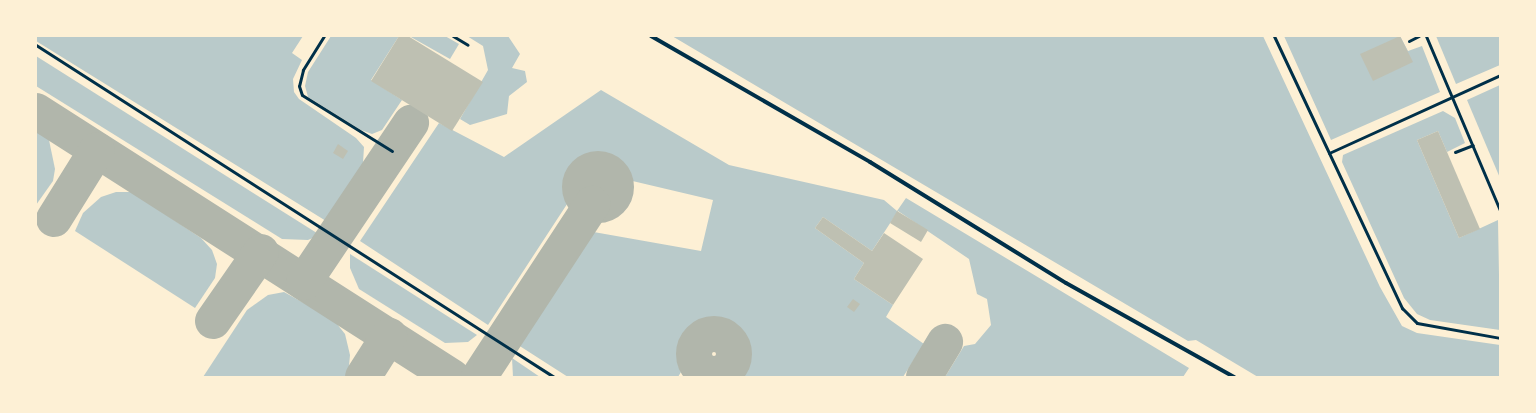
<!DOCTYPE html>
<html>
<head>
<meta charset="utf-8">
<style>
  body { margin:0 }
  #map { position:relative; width:1536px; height:413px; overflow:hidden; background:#fdf0d5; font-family:"Sofia Sans Condensed",sans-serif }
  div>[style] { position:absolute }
  .green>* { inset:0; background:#b9caca }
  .taxiway>* { height:36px; margin:-18px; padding:0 18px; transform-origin:18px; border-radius:18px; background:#b1b6ab }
  .taxiway>.ring { margin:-18px; padding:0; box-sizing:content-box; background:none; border:36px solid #b1b6ab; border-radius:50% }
  .building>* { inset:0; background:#bec0b2 }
  .service>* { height:3px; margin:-1.5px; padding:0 1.5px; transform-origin:1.5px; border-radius:1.5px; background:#003049 }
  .minor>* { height:4px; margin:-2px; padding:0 2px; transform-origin:2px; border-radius:2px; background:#003049 }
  span { translate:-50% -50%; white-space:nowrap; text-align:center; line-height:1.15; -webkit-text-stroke:3.5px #fdf0d5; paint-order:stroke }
  .frame { position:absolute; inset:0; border:37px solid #fdf0d5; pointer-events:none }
</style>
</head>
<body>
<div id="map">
  <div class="green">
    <div style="clip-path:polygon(36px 36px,303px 36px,292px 53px,302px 60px,293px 79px,294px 92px,299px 99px,356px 138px,364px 147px,363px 163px,335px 214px,326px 221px,36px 41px)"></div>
    <div style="clip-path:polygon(331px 36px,399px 36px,371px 80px,402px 100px,382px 130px,372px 134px,361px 130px,308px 97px,305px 86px,308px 72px)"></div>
    <div style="clip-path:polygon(409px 36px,445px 36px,459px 44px,450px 59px)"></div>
    <div style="clip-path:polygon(467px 36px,508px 36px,520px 54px,512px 68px,525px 71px,527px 82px,509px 96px,507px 114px,470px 125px,460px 119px,488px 70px,483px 46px)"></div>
    <div style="clip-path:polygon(672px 36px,1263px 36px,1380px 287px,1402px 326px,1417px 333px,1500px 345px,1500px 377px,1258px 377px,1196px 340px,1188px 341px)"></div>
    <div style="clip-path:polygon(1284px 36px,1400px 36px,1408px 51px,1422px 46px,1440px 92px,1331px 140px)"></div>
    <div style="clip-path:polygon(1436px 36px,1500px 36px,1500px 65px,1456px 84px)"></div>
    <div style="clip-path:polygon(36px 56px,320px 235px,308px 240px,282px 239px,36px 86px)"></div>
    <div style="clip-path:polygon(1500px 85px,1500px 178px,1467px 100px)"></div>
    <div style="clip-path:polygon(601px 90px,729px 165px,884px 200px,897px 211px,906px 198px,1189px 368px,1183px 377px,945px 377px,964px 346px,975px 344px,991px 325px,987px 299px,977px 294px,969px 259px,898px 211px,872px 251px,823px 217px,815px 228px,864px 263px,854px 279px,893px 305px,886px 317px,924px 344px,903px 377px,734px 377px,745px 362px,737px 336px,741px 332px,727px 323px,724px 327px,715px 323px,703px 326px,691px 336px,684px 347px,684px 360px,678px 365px,681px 372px,678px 377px,568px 377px,515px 343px,588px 231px,701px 251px,713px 200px,624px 179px,617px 167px,603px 160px,589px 160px,577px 169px,572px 179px,573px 195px,488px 325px,360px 241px,439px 123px,504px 157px)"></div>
    <div style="clip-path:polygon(1443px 111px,1455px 118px,1465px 143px,1447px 152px,1438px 131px,1417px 140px,1459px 238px,1498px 220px,1500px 330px,1430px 320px,1417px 314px,1404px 298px,1342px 162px,1343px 155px)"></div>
    <div style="clip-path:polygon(36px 129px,49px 140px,55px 169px,53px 181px,36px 205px)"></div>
    <div style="clip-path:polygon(116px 192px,132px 192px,201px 238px,212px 250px,217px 264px,215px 278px,195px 308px,75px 231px,83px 213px,101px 197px)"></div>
    <div style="clip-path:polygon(350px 254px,477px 335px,468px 342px,445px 343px,359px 289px,350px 268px)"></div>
    <div style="clip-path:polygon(284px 292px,333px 319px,345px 334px,350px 355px,348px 377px,203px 377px,247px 310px,268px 295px)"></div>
    <div style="clip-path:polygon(512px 358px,540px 377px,513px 377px)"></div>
  </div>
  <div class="taxiway">
    <div style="left:36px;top:111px;width:494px;rotate:32.6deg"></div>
    <div class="ring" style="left:580px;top:169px;width:0;height:0"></div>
    <div style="left:54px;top:219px;width:81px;rotate:-58.1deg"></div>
    <div style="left:304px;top:282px;width:192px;rotate:-56.1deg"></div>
    <div style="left:213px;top:321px;width:84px;rotate:-55.2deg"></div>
    <div class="ring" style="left:694px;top:334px;width:4px;height:4px"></div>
    <div style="left:363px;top:377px;width:49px;rotate:-57.6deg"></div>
    <div style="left:479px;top:377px;width:207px;rotate:-56.8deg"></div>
    <div style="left:924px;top:377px;width:41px;rotate:-59deg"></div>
  </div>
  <div class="building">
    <div style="clip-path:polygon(399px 36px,408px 36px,483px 82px,452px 131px,371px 81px)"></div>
    <div style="clip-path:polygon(1400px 36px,1413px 62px,1373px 81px,1360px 54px)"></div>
    <div style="clip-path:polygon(1438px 131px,1480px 229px,1459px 238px,1417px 140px)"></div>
    <div style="clip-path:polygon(338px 144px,348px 151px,343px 159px,333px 153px)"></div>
    <div style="clip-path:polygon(897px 211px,928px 230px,921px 242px,890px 223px)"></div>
    <div style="clip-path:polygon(823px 217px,872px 251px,884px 233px,923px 259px,893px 305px,854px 279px,864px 263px,815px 228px)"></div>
    <div style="clip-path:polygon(853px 299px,860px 304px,854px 312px,847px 307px)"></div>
  </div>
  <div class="service">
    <div style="left:324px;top:36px;width:40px;rotate:122deg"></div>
    <div style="left:303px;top:70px;width:16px;rotate:104deg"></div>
    <div style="left:299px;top:86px;width:9px;rotate:72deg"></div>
    <div style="left:302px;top:95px;width:106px;rotate:31.9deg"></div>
    <div style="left:453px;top:36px;width:17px;rotate:31deg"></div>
    <div style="left:1274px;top:36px;width:301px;rotate:64.8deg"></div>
    <div style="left:1402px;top:308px;width:21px;rotate:45deg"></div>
    <div style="left:1417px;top:323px;width:84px;rotate:10.2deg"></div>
    <div style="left:1426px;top:36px;width:189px;rotate:67deg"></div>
    <div style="left:1409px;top:41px;width:11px;rotate:-27deg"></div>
    <div style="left:36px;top:45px;width:615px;rotate:32.66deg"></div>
    <div style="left:1455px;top:152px;width:19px;rotate:-21deg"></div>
    <div style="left:1329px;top:153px;width:188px;rotate:-24.5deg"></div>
  </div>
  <div class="minor">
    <div style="left:651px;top:36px;width:253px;rotate:29.9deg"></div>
    <div style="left:870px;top:162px;width:230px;rotate:31.7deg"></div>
    <div style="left:1066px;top:283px;width:193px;rotate:29.2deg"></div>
  </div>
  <div class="frame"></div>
</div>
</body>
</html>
